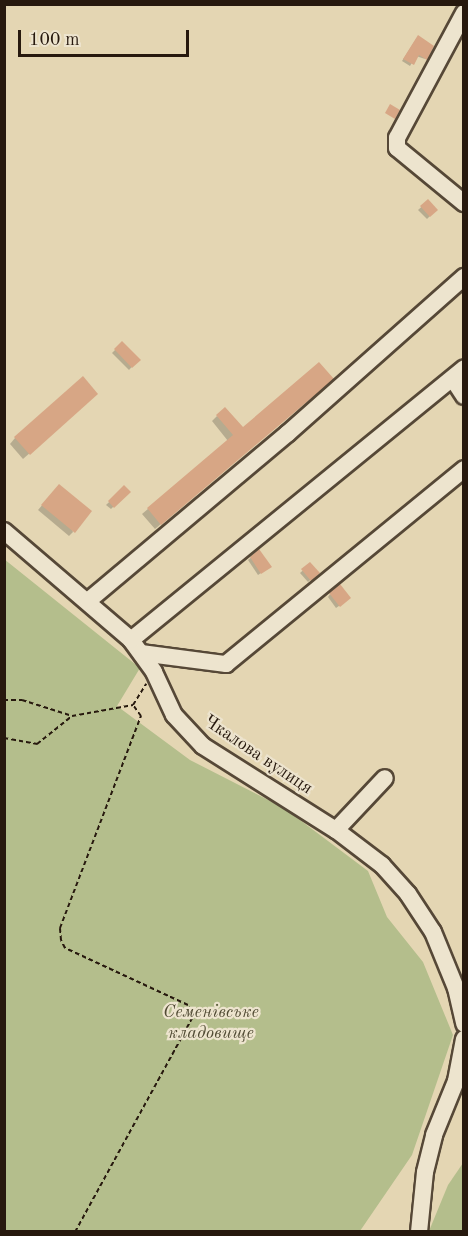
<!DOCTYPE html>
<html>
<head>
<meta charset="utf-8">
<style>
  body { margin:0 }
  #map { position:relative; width:468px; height:1236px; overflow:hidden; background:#e4d6b3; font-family:"Old Standard TT",serif }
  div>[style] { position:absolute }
  .green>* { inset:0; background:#b4be8c }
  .shadow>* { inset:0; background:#0003 }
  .building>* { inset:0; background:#d7a685 }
  .path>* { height:2px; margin-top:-1px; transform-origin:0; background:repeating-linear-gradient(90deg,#27190e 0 4.5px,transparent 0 7.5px) }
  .roads { filter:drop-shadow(2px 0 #564837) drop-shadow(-2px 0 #564837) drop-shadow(0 2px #564837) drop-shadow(0 -2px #564837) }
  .minor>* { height:16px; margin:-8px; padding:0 8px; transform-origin:8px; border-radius:8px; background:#ede4ce }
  span { translate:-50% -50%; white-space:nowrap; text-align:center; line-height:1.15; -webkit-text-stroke:4.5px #ede4ce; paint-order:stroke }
  .street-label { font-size:18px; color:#27190e }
  .park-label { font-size:18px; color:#514b34; font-style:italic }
  .frame { position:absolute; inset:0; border:6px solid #27190e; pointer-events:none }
  .scale { position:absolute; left:18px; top:30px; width:171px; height:27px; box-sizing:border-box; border:3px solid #27190e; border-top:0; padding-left:8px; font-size:18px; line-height:21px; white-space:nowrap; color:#27190e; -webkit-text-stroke:4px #ede4ce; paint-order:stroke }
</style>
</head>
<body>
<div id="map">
  <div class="green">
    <div style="clip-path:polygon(4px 559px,140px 668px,117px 706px,190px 760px,284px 808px,368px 871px,387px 917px,423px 962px,453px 1035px,412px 1155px,360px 1231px,5px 1231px)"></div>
    <div style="clip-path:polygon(463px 1163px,463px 1231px,429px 1231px,448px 1185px)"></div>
  </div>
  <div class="shadow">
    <div style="clip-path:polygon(416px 39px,425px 59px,416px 56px,410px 66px,402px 61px)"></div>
    <div style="clip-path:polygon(428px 201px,436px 210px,427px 219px,418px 210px)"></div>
    <div style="clip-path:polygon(122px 343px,138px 360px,129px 370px,112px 353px)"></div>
    <div style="clip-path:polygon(326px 384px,155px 529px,142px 514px,228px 441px,212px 421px,217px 416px,242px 429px)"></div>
    <div style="clip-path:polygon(91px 399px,23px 459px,10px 444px,15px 438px)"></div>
    <div style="clip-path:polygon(124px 488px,128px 492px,111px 509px,106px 505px)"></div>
    <div style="clip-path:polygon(55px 490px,73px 532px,69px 536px,38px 510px)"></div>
    <div style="clip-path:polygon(259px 551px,267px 569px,258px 575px,248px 560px)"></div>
    <div style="clip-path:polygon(310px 564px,318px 573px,308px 582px,300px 573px)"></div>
    <div style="clip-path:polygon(330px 594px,346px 601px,336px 608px,328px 597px)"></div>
  </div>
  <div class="building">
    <div style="clip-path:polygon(418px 35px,434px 46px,427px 60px,419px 55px,414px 65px,403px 59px)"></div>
    <div style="clip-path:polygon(390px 104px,400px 110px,395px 119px,385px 113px)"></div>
    <div style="clip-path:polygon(428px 199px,438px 210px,430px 217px,420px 206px)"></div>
    <div style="clip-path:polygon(122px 341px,141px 360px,132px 368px,114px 349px)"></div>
    <div style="clip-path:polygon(319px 362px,334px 379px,161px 525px,147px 508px,233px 435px,216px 415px,225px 407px,243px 427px)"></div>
    <div style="clip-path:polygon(83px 376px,98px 394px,30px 455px,14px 437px)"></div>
    <div style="clip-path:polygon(59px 484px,92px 511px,75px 533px,41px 505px)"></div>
    <div style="clip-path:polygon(124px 485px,131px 492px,114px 508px,108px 501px)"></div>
    <div style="clip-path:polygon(259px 549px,272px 567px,261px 574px,250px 557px)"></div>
    <div style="clip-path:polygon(310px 562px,320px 573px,311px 581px,301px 569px)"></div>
    <div style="clip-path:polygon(340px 584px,351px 598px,340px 607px,329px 593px)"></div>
  </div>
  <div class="path">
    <div style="left:4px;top:700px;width:18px"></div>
    <div style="left:22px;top:700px;width:52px;rotate:17.7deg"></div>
    <div style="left:72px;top:716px;width:62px;rotate:-10.2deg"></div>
    <div style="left:133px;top:705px;width:25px;rotate:-58deg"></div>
    <div style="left:4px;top:738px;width:34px;rotate:10deg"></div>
    <div style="left:37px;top:744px;width:45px;rotate:-38.7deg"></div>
    <div style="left:75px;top:1232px;width:244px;rotate:-61.3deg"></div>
    <div style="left:192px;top:1018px;width:14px;rotate:-107deg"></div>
    <div style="left:188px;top:1005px;width:136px;rotate:-155.1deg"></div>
    <div style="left:65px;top:948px;width:9px;rotate:-117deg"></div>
    <div style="left:61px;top:940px;width:12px;rotate:-95deg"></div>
    <div style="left:60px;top:928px;width:227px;rotate:-69.1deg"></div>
    <div style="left:141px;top:716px;width:14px;rotate:-126deg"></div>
  </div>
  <div class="roads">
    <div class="minor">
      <div style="left:464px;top:13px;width:142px;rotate:118.2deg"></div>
      <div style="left:397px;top:138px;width:10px;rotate:90deg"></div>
      <div style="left:397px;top:148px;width:87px;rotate:39.4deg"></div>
      <div style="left:453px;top:379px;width:20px;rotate:57deg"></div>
      <div style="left:4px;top:531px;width:167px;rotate:40.6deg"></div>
      <div style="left:131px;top:640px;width:39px;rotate:54deg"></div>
      <div style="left:154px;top:672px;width:47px;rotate:65.1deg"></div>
      <div style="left:174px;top:715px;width:42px;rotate:46.9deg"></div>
      <div style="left:203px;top:746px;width:157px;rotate:32.3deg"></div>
      <div style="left:336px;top:830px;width:58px;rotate:37.3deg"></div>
      <div style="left:382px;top:865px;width:39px;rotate:48deg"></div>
      <div style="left:408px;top:894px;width:45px;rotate:56.7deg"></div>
      <div style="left:433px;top:932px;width:61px;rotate:67.7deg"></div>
      <div style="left:456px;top:988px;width:37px;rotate:77deg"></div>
      <div style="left:88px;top:601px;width:260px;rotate:-40deg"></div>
      <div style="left:287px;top:434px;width:237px;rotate:-41.6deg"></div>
      <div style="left:131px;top:640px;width:430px;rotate:-39.2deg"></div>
      <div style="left:141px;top:653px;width:86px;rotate:7.4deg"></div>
      <div style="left:226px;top:664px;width:308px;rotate:-39.3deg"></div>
      <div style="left:336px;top:830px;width:71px;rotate:-46.7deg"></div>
      <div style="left:419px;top:1232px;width:60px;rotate:-84.3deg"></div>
      <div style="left:425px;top:1172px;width:38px;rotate:-76deg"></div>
      <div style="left:434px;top:1135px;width:58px;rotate:-67.8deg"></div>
      <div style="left:456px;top:1081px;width:43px;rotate:-79.2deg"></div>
    </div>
  </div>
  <div class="street-label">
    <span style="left:258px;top:755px;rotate:34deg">Чкалова вулиця</span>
  </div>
  <div class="park-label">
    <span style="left:211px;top:1023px">Семенівське<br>кладовище</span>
  </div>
  <div class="frame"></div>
  <div class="scale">100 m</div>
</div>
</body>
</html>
